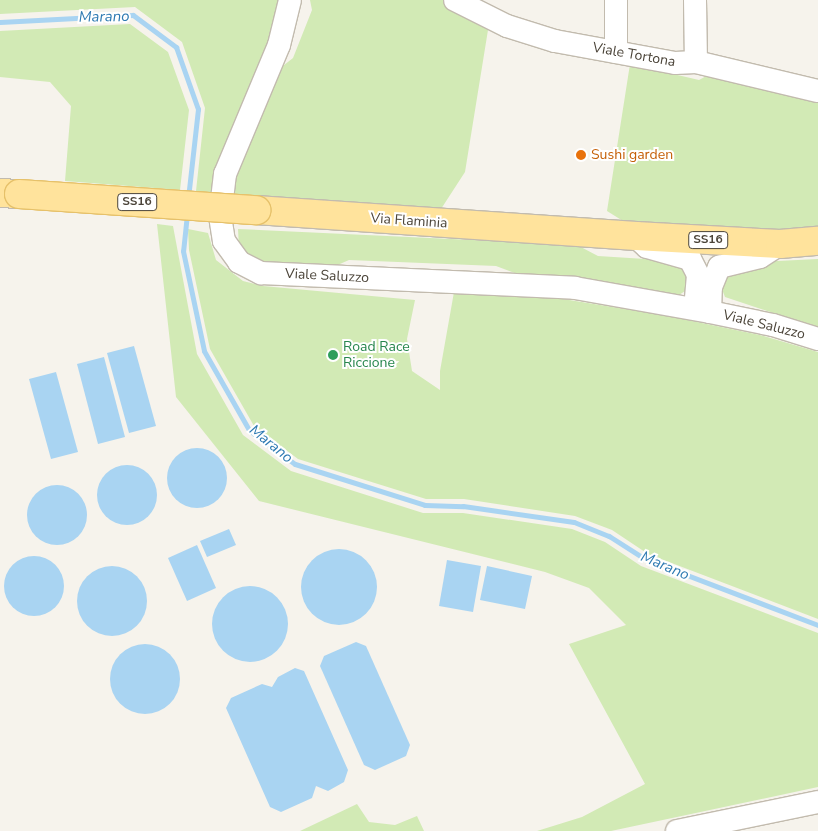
<!DOCTYPE html>
<html>
<head>
<meta charset="utf-8">
<style>
  body { margin:0 }
  #map { position:relative; width:818px; height:831px; overflow:hidden; background:#f6f3ec; font-family:"Nunito Sans",sans-serif }
  div>[style] { position:absolute }
  .green>* { inset:0; background:#d2eab5 }
  .water>* { inset:0; background:#a9d4f2 }
  .round { border-radius:50% }
  .stream>* { height:5px; margin:-2.5px; padding:0 2.5px; transform-origin:2.5px; border-radius:2.5px; background:#a9d4f2 }
  .roads { filter:drop-shadow(1px 0 #c2bbae) drop-shadow(-1px 0 #c2bbae) drop-shadow(0 1px #c2bbae) drop-shadow(0 -1px #c2bbae) }
  .minor>* { height:22px; margin:-11px; padding:0 11px; transform-origin:11px; border-radius:11px; background:#fff }
  .major>* { height:28px; margin:-14px; padding:0 14px; transform-origin:14px; border-radius:14px; background:#ffe39c }
  .bridges { filter:drop-shadow(1px 0 #e6c16a) drop-shadow(-1px 0 #e6c16a) drop-shadow(0 1px #e6c16a) drop-shadow(0 -1px #e6c16a) }
  .major-bridge>* { height:28px; margin:-14px; padding:0 14px; transform-origin:14px; border-radius:14px; background:#ffe39c }
  .dots>* { width:14px; height:14px; translate:-50% -50%; box-sizing:border-box; border:2px solid #fff; border-radius:50% }
  span { translate:-50% -50%; white-space:nowrap; text-align:center; line-height:1.15; -webkit-text-stroke:4px #fff; paint-order:stroke }
  .shield-label span { padding:1px 4px; background:#fff; border:1px solid; border-radius:4px; -webkit-text-stroke-width:0 }
  .shield-label { font-size:12px; color:#4b4439; font-weight:700 }
  .street-label { font-size:14px; color:#4b4439 }
  .food-label { font-size:14px; color:#c56008 }
  .left { translate:0 -50%; text-align:left }
  .leisure-label { font-size:14px; color:#27864d }
  .water-label { font-size:15px; color:#2e7ab2; font-style:italic }
</style>
</head>
<body>
<div id="map">
  <div class="green">
    <div style="clip-path:polygon(0 0,278px 0,269px 42px,213px 194px,196px 191px,205px 108px,182px 42px,135px 7px,0 14px)"></div>
    <div style="clip-path:polygon(310px 0,444px 0,450px 8px,488px 30px,465px 172px,441px 209px,234px 197px,237px 169px,279px 69px,293px 58px,312px 10px)"></div>
    <div style="clip-path:polygon(130px 24px,168px 52px,189px 110px,180px 190px,65px 181px,71px 106px,50px 82px,0 77px,0 31px)"></div>
    <div style="clip-path:polygon(630px 64px,699px 80px,712px 73px,818px 97px,818px 228px,779px 231px,637px 223px,623px 221px,607px 211px)"></div>
    <div style="clip-path:polygon(157px 224px,173px 226px,197px 354px,243px 435px,291px 471px,423px 513px,463px 513px,572px 529px,605px 542px,641px 566px,818px 633px,818px 787px,611px 831px,537px 831px,582px 817px,645px 784px,569px 644px,626px 625px,589px 588px,545px 572px,259px 501px,176px 397px)"></div>
    <div style="clip-path:polygon(188px 229px,208px 233px,216px 260px,243px 281px,263px 286px,415px 300px,407px 339px,412px 371px,440px 390px,440px 371px,454px 292px,563px 299px,668px 316px,760px 335px,818px 352px,818px 619px,648px 554px,612px 530px,575px 516px,464px 499px,426px 499px,298px 459px,254px 426px,210px 349px,189px 250px)"></div>
    <div style="clip-path:polygon(238px 229px,577px 245px,598px 256px,677px 261px,686px 268px,688px 280px,685px 291px,676px 297px,520px 275px,496px 266px,349px 260px,333px 267px,262px 263px,248px 258px,239px 248px)"></div>
    <div style="clip-path:polygon(818px 259px,818px 328px,725px 297px,720px 284px,740px 263px)"></div>
    <div style="clip-path:polygon(357px 804px,369px 822px,395px 825px,417px 816px,424px 831px,300px 831px)"></div>
  </div>
  <div class="water">
    <div style="clip-path:polygon(134px 346px,156px 426px,129px 433px,107px 353px)"></div>
    <div style="clip-path:polygon(104px 357px,125px 437px,98px 444px,77px 364px)"></div>
    <div style="clip-path:polygon(56px 372px,78px 452px,51px 459px,29px 379px)"></div>
    <div class="round" style="left:167px;top:448px;width:60px;height:60px"></div>
    <div class="round" style="left:97px;top:465px;width:60px;height:60px"></div>
    <div class="round" style="left:27px;top:485px;width:60px;height:60px"></div>
    <div style="clip-path:polygon(229px 529px,236px 545px,207px 557px,200px 541px)"></div>
    <div style="clip-path:polygon(197px 545px,216px 588px,187px 601px,168px 558px)"></div>
    <div class="round" style="left:301px;top:549px;width:76px;height:76px"></div>
    <div class="round" style="left:4px;top:556px;width:60px;height:60px"></div>
    <div style="clip-path:polygon(447px 560px,481px 566px,473px 612px,439px 606px)"></div>
    <div style="clip-path:polygon(487px 566px,532px 576px,525px 609px,480px 600px)"></div>
    <div class="round" style="left:77px;top:566px;width:70px;height:70px"></div>
    <div class="round" style="left:212px;top:586px;width:76px;height:76px"></div>
    <div style="clip-path:polygon(356px 642px,366px 646px,410px 745px,406px 756px,375px 770px,364px 765px,320px 666px,324px 656px)"></div>
    <div class="round" style="left:110px;top:644px;width:70px;height:70px"></div>
    <div style="clip-path:polygon(295px 668px,304px 671px,348px 770px,344px 782px,328px 791px,316px 786px,312px 798px,281px 812px,270px 807px,226px 708px,231px 698px,262px 684px,272px 687px,278px 677px)"></div>
  </div>
  <div class="stream">
    <div style="left:0;top:22px;width:133px;rotate:-3deg"></div>
    <div style="left:133px;top:15px;width:54px;rotate:36.7deg"></div>
    <div style="left:176px;top:47px;width:66px;rotate:70.5deg"></div>
    <div style="left:198px;top:109px;width:90px;rotate:96.4deg"></div>
    <div style="left:187px;top:214px;width:37px;rotate:96deg"></div>
    <div style="left:183px;top:251px;width:102px;rotate:78.1deg"></div>
    <div style="left:204px;top:351px;width:91px;rotate:60.3deg"></div>
    <div style="left:249px;top:430px;width:57px;rotate:36.5deg"></div>
    <div style="left:295px;top:464px;width:136px;rotate:17.5deg"></div>
    <div style="left:425px;top:505px;width:38px;rotate:2deg"></div>
    <div style="left:463px;top:506px;width:112px;rotate:8.2deg"></div>
    <div style="left:574px;top:522px;width:38px;rotate:22deg"></div>
    <div style="left:609px;top:536px;width:43px;rotate:32.6deg"></div>
    <div style="left:645px;top:559px;width:185px;rotate:20.9deg"></div>
  </div>
  <div class="roads">
    <div class="minor">
      <div style="left:290px;top:0;width:46px;rotate:103.7deg"></div>
      <div style="left:279px;top:45px;width:140px;rotate:112.7deg"></div>
      <div style="left:225px;top:174px;width:42px;rotate:96.8deg"></div>
      <div style="left:220px;top:216px;width:25px;rotate:81deg"></div>
      <div style="left:224px;top:241px;width:26px;rotate:54deg"></div>
      <div style="left:239px;top:262px;width:25px;rotate:27deg"></div>
      <div style="left:261px;top:273px;width:314px;rotate:2.7deg"></div>
      <div style="left:575px;top:288px;width:137px;rotate:10.1deg"></div>
      <div style="left:710px;top:312px;width:64px;rotate:11.7deg"></div>
      <div style="left:773px;top:325px;width:47px;rotate:17.3deg"></div>
      <div style="left:455px;top:0;width:58px;rotate:26.6deg"></div>
      <div style="left:507px;top:26px;width:50px;rotate:17.4deg"></div>
      <div style="left:555px;top:41px;width:122px;rotate:10.4deg"></div>
      <div style="left:675px;top:63px;width:21px;rotate:-3deg"></div>
      <div style="left:696px;top:62px;width:125px;rotate:13.4deg"></div>
      <div style="left:616px;top:0;width:52px;rotate:90deg"></div>
      <div style="left:695px;top:0;width:62px;rotate:89.1deg"></div>
      <div style="left:636px;top:237px;width:15px;rotate:42deg"></div>
      <div style="left:647px;top:247px;width:45px;rotate:15.6deg"></div>
      <div style="left:690px;top:259px;width:18px;rotate:63deg"></div>
      <div style="left:698px;top:275px;width:33px;rotate:95deg"></div>
      <div style="left:710px;top:312px;width:25px;rotate:-88deg"></div>
      <div style="left:711px;top:287px;width:22px;rotate:-68deg"></div>
      <div style="left:719px;top:267px;width:42px;rotate:-13.7deg"></div>
      <div style="left:760px;top:257px;width:24px;rotate:-33deg"></div>
      <div style="left:677px;top:831px;width:144px;rotate:-11.6deg"></div>
    </div>
    <div class="major">
      <div style="left:0;top:193px;width:19px;rotate:3deg"></div>
      <div style="left:256px;top:210px;width:381px;rotate:3.9deg"></div>
      <div style="left:636px;top:236px;width:144px;rotate:3.2deg"></div>
      <div style="left:780px;top:244px;width:38px;rotate:-5deg"></div>
    </div>
  </div>
  <div class="bridges">
    <div class="major-bridge">
      <div style="left:19px;top:194px;width:238px;rotate:3.9deg"></div>
    </div>
  </div>
  <div class="dots">
    <div style="left:581px;top:155px;background:#e8710a"></div>
    <div style="left:333px;top:355px;background:#2e9e5b"></div>
  </div>
  <div class="shield-label">
    <span style="left:137px;top:202px">SS16</span>
    <span style="left:708px;top:240px">SS16</span>
  </div>
  <div class="street-label">
    <span style="left:634px;top:55px;rotate:10deg">Viale Tortona</span>
    <span style="left:409px;top:221px;rotate:4deg">Via Flaminia</span>
    <span style="left:327px;top:276px;rotate:3deg">Viale Saluzzo</span>
    <span style="left:764px;top:325px;rotate:14deg">Viale Saluzzo</span>
  </div>
  <div class="food-label">
    <span class="left" style="left:591px;top:155px">Sushi garden</span>
  </div>
  <div class="leisure-label">
    <span class="left" style="left:343px;top:355px">Road Race<br>Riccione</span>
  </div>
  <div class="water-label">
    <span style="left:104px;top:17px;rotate:-1deg">Marano</span>
    <span style="left:271px;top:444px;rotate:39deg">Marano</span>
    <span style="left:665px;top:566px;rotate:23deg">Marano</span>
  </div>
</div>
</body>
</html>
